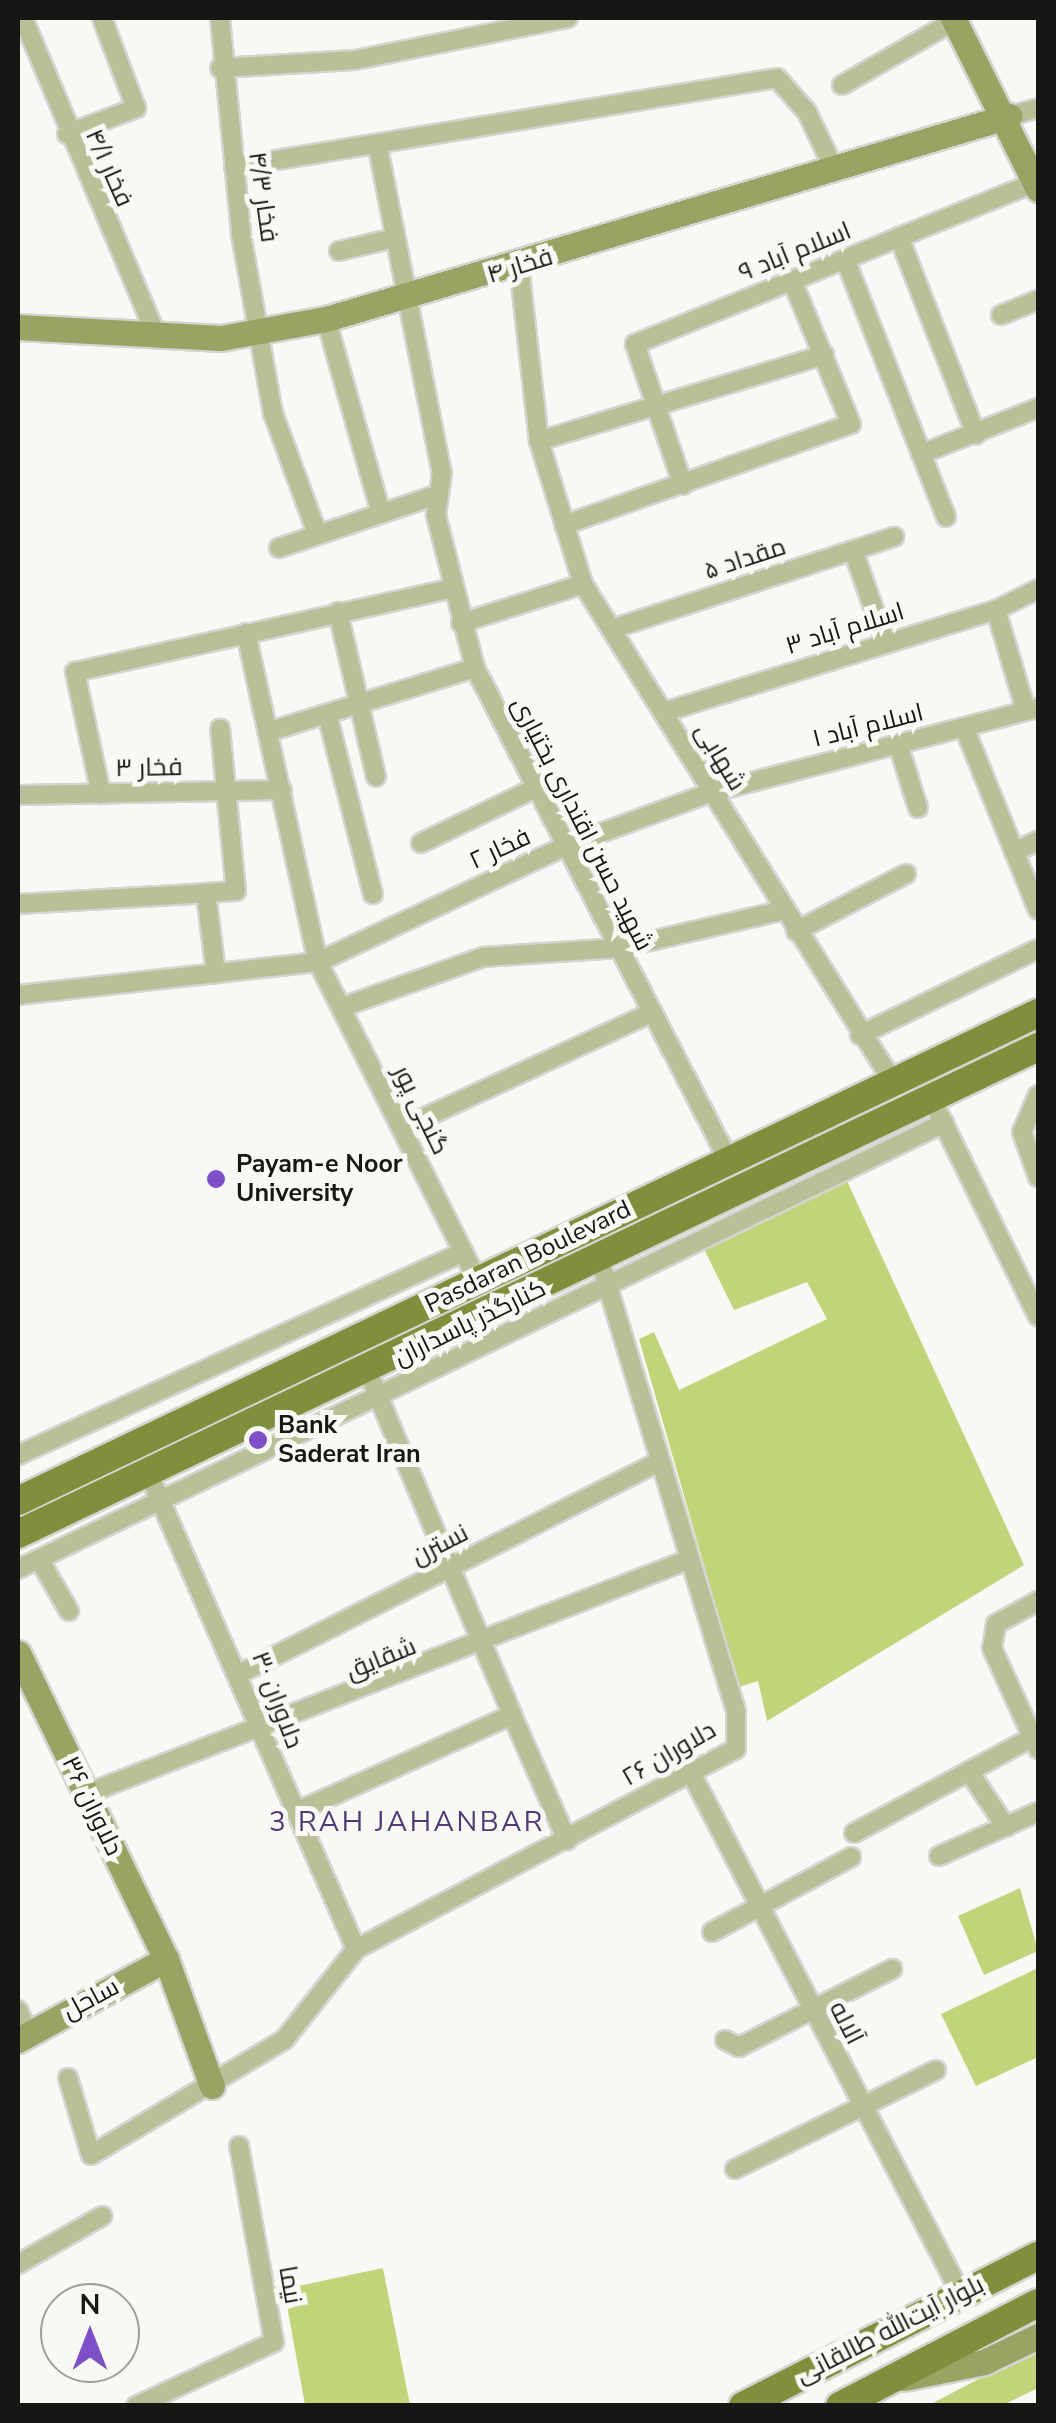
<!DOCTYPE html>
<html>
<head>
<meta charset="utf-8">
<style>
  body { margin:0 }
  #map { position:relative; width:1056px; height:2423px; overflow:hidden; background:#f8f9f5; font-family:"Nunito Sans",Cairo,sans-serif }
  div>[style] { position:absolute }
  .green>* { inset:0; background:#c2d479 }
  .roads { filter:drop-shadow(2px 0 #d4d5d1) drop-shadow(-2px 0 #d4d5d1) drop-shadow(0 2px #d4d5d1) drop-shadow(0 -2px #d4d5d1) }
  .street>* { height:18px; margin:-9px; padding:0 9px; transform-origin:9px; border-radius:9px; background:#b7c096 }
  .secondary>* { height:25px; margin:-12.5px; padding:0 12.5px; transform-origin:12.5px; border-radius:12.5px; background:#97a464 }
  .primary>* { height:28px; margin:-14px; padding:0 14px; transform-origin:14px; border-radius:14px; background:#808f3c }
  .dots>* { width:28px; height:28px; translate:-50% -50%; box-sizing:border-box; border:5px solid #f8f9f5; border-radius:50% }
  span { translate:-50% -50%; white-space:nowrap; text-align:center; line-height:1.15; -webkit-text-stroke:10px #f8f9f5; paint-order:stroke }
  .street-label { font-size:25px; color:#161615 }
  .poi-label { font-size:25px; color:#161615; font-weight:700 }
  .left { translate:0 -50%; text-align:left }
  .neighbourhood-label { font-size:28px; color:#4f3976; letter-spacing:2.5px }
  .frame { position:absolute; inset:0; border:20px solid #161615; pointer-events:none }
  .north { position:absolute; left:40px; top:2283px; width:100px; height:100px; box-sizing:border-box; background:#f8f9f5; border:2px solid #9e9e9b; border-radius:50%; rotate:0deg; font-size:28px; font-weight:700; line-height:40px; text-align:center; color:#161615 }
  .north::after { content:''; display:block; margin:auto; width:35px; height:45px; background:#7e4fc7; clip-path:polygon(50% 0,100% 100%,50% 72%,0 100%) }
</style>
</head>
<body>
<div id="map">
  <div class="green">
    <div style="clip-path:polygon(847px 1181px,1024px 1565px,767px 1721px,758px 1681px,739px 1687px,639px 1339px,654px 1332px,679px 1390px,827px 1319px,807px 1282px,734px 1310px,699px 1239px)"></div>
    <div style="clip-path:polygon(1020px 1888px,1038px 1951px,984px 1975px,958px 1916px)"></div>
    <div style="clip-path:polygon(1038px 1968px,1038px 2057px,976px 2086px,941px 2014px)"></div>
    <div style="clip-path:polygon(383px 2268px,410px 2405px,305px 2405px,284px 2289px)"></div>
    <div style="clip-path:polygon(1038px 2348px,1038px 2388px,1003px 2405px,927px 2406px)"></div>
  </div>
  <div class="roads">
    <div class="street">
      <div style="left:23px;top:18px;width:344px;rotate:67.2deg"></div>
      <div style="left:220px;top:18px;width:217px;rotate:84.4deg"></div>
      <div style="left:241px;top:234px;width:182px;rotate:79.9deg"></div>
      <div style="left:273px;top:413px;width:128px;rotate:69.9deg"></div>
      <div style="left:220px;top:68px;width:135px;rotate:-3.4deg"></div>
      <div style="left:355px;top:60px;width:217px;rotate:-11.2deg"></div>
      <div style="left:842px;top:85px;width:135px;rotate:-29.8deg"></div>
      <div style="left:1009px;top:116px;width:30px;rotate:-15deg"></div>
      <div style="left:67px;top:134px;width:74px;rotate:-20.6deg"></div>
      <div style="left:136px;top:108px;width:96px;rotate:-110.7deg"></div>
      <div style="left:378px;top:148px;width:331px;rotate:78.9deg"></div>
      <div style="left:442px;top:473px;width:42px;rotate:98.1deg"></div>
      <div style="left:436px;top:515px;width:158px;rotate:75.7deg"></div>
      <div style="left:475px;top:668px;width:555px;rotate:62.74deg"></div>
      <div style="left:234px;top:167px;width:550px;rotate:-9.31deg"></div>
      <div style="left:777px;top:78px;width:45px;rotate:48.6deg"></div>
      <div style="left:807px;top:112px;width:63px;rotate:64.7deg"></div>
      <div style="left:899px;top:237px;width:212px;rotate:68.7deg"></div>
      <div style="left:339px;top:251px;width:57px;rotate:-13.1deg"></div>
      <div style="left:845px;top:259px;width:277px;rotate:68.6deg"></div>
      <div style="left:519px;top:266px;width:176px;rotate:83.5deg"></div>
      <div style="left:539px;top:441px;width:150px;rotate:72.9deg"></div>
      <div style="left:583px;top:584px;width:587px;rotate:58.1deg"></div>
      <div style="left:1001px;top:315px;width:40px;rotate:-22deg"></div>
      <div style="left:326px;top:319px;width:202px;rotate:74.2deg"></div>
      <div style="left:539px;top:441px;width:298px;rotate:-16.8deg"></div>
      <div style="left:921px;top:454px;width:126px;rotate:-21.5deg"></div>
      <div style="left:683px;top:485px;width:149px;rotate:-108.8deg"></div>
      <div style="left:635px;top:344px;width:432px;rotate:-22deg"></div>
      <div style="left:564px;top:525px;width:304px;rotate:-19.4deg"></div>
      <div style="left:851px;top:424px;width:156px;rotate:-112.3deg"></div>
      <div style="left:279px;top:548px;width:169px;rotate:-18.6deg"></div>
      <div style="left:853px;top:550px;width:96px;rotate:70.6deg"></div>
      <div style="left:996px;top:610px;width:105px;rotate:73.5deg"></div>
      <div style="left:338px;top:612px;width:169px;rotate:77deg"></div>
      <div style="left:461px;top:623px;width:128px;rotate:-17.7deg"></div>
      <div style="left:612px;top:629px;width:297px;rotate:-18.1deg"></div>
      <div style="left:246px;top:633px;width:337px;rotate:77.7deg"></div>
      <div style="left:318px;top:962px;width:357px;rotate:63.4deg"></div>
      <div style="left:664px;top:712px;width:347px;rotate:-17.1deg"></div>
      <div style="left:996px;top:610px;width:47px;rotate:-26.6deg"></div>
      <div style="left:327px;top:714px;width:186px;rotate:75.7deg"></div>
      <div style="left:964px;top:727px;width:197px;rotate:68deg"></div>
      <div style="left:271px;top:731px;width:214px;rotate:-17.2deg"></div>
      <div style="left:898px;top:744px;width:67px;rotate:72.6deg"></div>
      <div style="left:101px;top:794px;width:125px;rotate:-102deg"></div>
      <div style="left:75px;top:672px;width:387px;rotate:-12.5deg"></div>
      <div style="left:18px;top:795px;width:264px;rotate:-1.1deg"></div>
      <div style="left:421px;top:843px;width:127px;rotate:-25.6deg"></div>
      <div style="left:1014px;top:852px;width:26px;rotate:-25deg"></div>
      <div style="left:206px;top:893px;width:30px;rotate:-4deg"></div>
      <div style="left:236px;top:891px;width:163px;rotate:-95.6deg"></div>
      <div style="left:18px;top:904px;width:188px;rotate:-3.3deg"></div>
      <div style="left:206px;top:893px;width:81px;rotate:82.9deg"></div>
      <div style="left:796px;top:931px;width:124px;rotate:-27.4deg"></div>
      <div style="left:18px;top:995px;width:302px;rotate:-6.3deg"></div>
      <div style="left:318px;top:962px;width:276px;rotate:-25.1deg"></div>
      <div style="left:568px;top:845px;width:150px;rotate:-20.2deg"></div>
      <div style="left:709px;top:793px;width:340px;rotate:-14.5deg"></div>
      <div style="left:342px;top:1007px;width:150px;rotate:-19.5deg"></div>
      <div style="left:483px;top:957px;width:137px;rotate:-3.8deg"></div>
      <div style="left:620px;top:948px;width:168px;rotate:-13deg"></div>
      <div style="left:860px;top:1035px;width:198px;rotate:-25.8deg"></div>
      <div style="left:1038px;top:1095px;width:40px;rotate:113.4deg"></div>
      <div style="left:1022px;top:1132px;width:48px;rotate:70.4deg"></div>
      <div style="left:931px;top:1098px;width:243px;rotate:63.9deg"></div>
      <div style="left:402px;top:1128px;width:272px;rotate:-24.8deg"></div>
      <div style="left:366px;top:1367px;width:377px;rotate:67.2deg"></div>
      <div style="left:18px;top:1455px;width:489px;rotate:-24.5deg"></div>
      <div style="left:148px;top:1472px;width:520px;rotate:66.44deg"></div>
      <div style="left:39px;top:1559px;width:60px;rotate:60deg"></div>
      <div style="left:18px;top:1569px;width:1028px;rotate:-25.72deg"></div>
      <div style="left:1038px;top:1601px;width:48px;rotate:151.3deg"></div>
      <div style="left:996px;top:1624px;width:24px;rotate:99deg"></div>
      <div style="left:992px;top:1648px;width:111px;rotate:65.5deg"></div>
      <div style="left:241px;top:1673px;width:470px;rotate:-26.8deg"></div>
      <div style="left:691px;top:1773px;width:587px;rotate:62.61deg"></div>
      <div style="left:970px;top:1773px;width:65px;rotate:56.3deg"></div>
      <div style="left:86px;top:1794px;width:648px;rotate:-21.26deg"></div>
      <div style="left:296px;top:1812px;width:237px;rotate:-24.2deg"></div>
      <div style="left:512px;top:1715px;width:137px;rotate:66.3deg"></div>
      <div style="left:854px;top:1833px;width:203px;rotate:-28.2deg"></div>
      <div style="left:939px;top:1856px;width:108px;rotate:-24deg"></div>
      <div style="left:712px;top:1932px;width:158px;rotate:-28.3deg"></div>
      <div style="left:18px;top:2010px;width:25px;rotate:67deg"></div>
      <div style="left:725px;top:2040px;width:16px;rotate:27deg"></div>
      <div style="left:739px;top:2047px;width:172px;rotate:-27deg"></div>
      <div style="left:68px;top:2078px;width:80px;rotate:73.4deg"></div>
      <div style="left:91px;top:2155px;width:225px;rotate:-30.8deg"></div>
      <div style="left:284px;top:2040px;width:116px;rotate:-51.6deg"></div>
      <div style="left:356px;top:1949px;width:429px;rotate:-27.8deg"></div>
      <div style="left:736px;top:1749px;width:38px;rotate:-90deg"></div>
      <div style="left:736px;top:1711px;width:475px;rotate:-106.8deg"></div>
      <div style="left:735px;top:2169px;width:224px;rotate:-26.2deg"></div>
      <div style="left:18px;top:2264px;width:97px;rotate:-29.7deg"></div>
      <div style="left:136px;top:2406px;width:152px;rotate:-24.9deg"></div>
      <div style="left:274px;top:2342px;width:199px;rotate:-100.1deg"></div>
    </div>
    <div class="secondary">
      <div style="left:953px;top:18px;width:191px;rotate:63.6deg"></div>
      <div style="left:18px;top:327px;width:203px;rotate:3.1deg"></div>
      <div style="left:221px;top:338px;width:107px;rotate:-10.3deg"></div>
      <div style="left:326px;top:319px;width:713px;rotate:-16.55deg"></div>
      <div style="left:18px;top:1653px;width:340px;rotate:64.2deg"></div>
      <div style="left:166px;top:1959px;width:135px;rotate:70.1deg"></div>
      <div style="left:18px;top:2040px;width:169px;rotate:-28.7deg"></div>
      <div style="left:904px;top:2378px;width:82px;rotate:-11.3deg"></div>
      <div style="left:984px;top:2362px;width:60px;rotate:-25.7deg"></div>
    </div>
    <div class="primary">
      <div style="left:18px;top:1501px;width:1131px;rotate:-25.57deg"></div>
      <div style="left:18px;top:1534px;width:1130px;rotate:-25.52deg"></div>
      <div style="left:743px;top:2406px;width:331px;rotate:-27deg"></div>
      <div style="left:840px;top:2406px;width:223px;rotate:-27.5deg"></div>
    </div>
  </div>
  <div class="dots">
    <div style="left:216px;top:1179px;background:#7e4fc7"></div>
    <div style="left:258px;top:1440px;background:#7e4fc7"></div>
  </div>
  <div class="street-label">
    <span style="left:109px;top:168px;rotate:66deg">فخار ۴/۱</span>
    <span style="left:263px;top:197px;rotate:82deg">فخار ۴/۳</span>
    <span style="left:795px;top:252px;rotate:-22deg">اسلام آباد ۹</span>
    <span style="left:520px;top:266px;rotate:-17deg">فخار ۴</span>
    <span style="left:745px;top:559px;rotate:-18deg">مقداد ۵</span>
    <span style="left:845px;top:629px;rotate:-17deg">اسلام آباد ۳</span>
    <span style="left:868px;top:726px;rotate:-14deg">اسلام آباد ۱</span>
    <span style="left:720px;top:757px;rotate:59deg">شهابی</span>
    <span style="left:149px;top:768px;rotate:-1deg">فخار ۳</span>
    <span style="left:582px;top:824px;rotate:63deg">شهید حسن اقتداری بختیاری</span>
    <span style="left:500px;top:849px;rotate:-25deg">فخار ۲</span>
    <span style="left:421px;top:1110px;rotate:64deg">گنجی پور</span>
    <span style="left:528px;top:1257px;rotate:-26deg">Pasdaran Boulevard</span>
    <span style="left:470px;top:1323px;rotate:-26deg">کنارگذر پاسداران</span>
    <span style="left:440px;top:1545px;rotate:-27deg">نسترن</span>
    <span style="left:381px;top:1659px;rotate:-22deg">شقایق</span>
    <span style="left:277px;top:1700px;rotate:69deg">دلاوران ۳۰</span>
    <span style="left:669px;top:1754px;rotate:-30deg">دلاوران ۲۶</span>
    <span style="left:92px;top:1806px;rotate:64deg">دلاوران ۳۶</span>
    <span style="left:91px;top:1999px;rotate:-28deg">ساحل</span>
    <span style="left:846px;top:2023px;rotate:63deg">آلاله</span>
    <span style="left:290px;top:2285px;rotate:80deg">نیما</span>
    <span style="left:890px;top:2330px;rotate:-27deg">بلوار آیت‌الله طالقانی</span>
  </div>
  <div class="poi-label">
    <span class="left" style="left:236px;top:1179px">Payam-e Noor<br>University</span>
    <span class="left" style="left:278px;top:1440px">Bank<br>Saderat Iran</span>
  </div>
  <div class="neighbourhood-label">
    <span style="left:407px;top:1822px">3 RAH JAHANBAR</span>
  </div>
  <div class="frame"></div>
  <div class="north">N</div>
</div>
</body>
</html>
